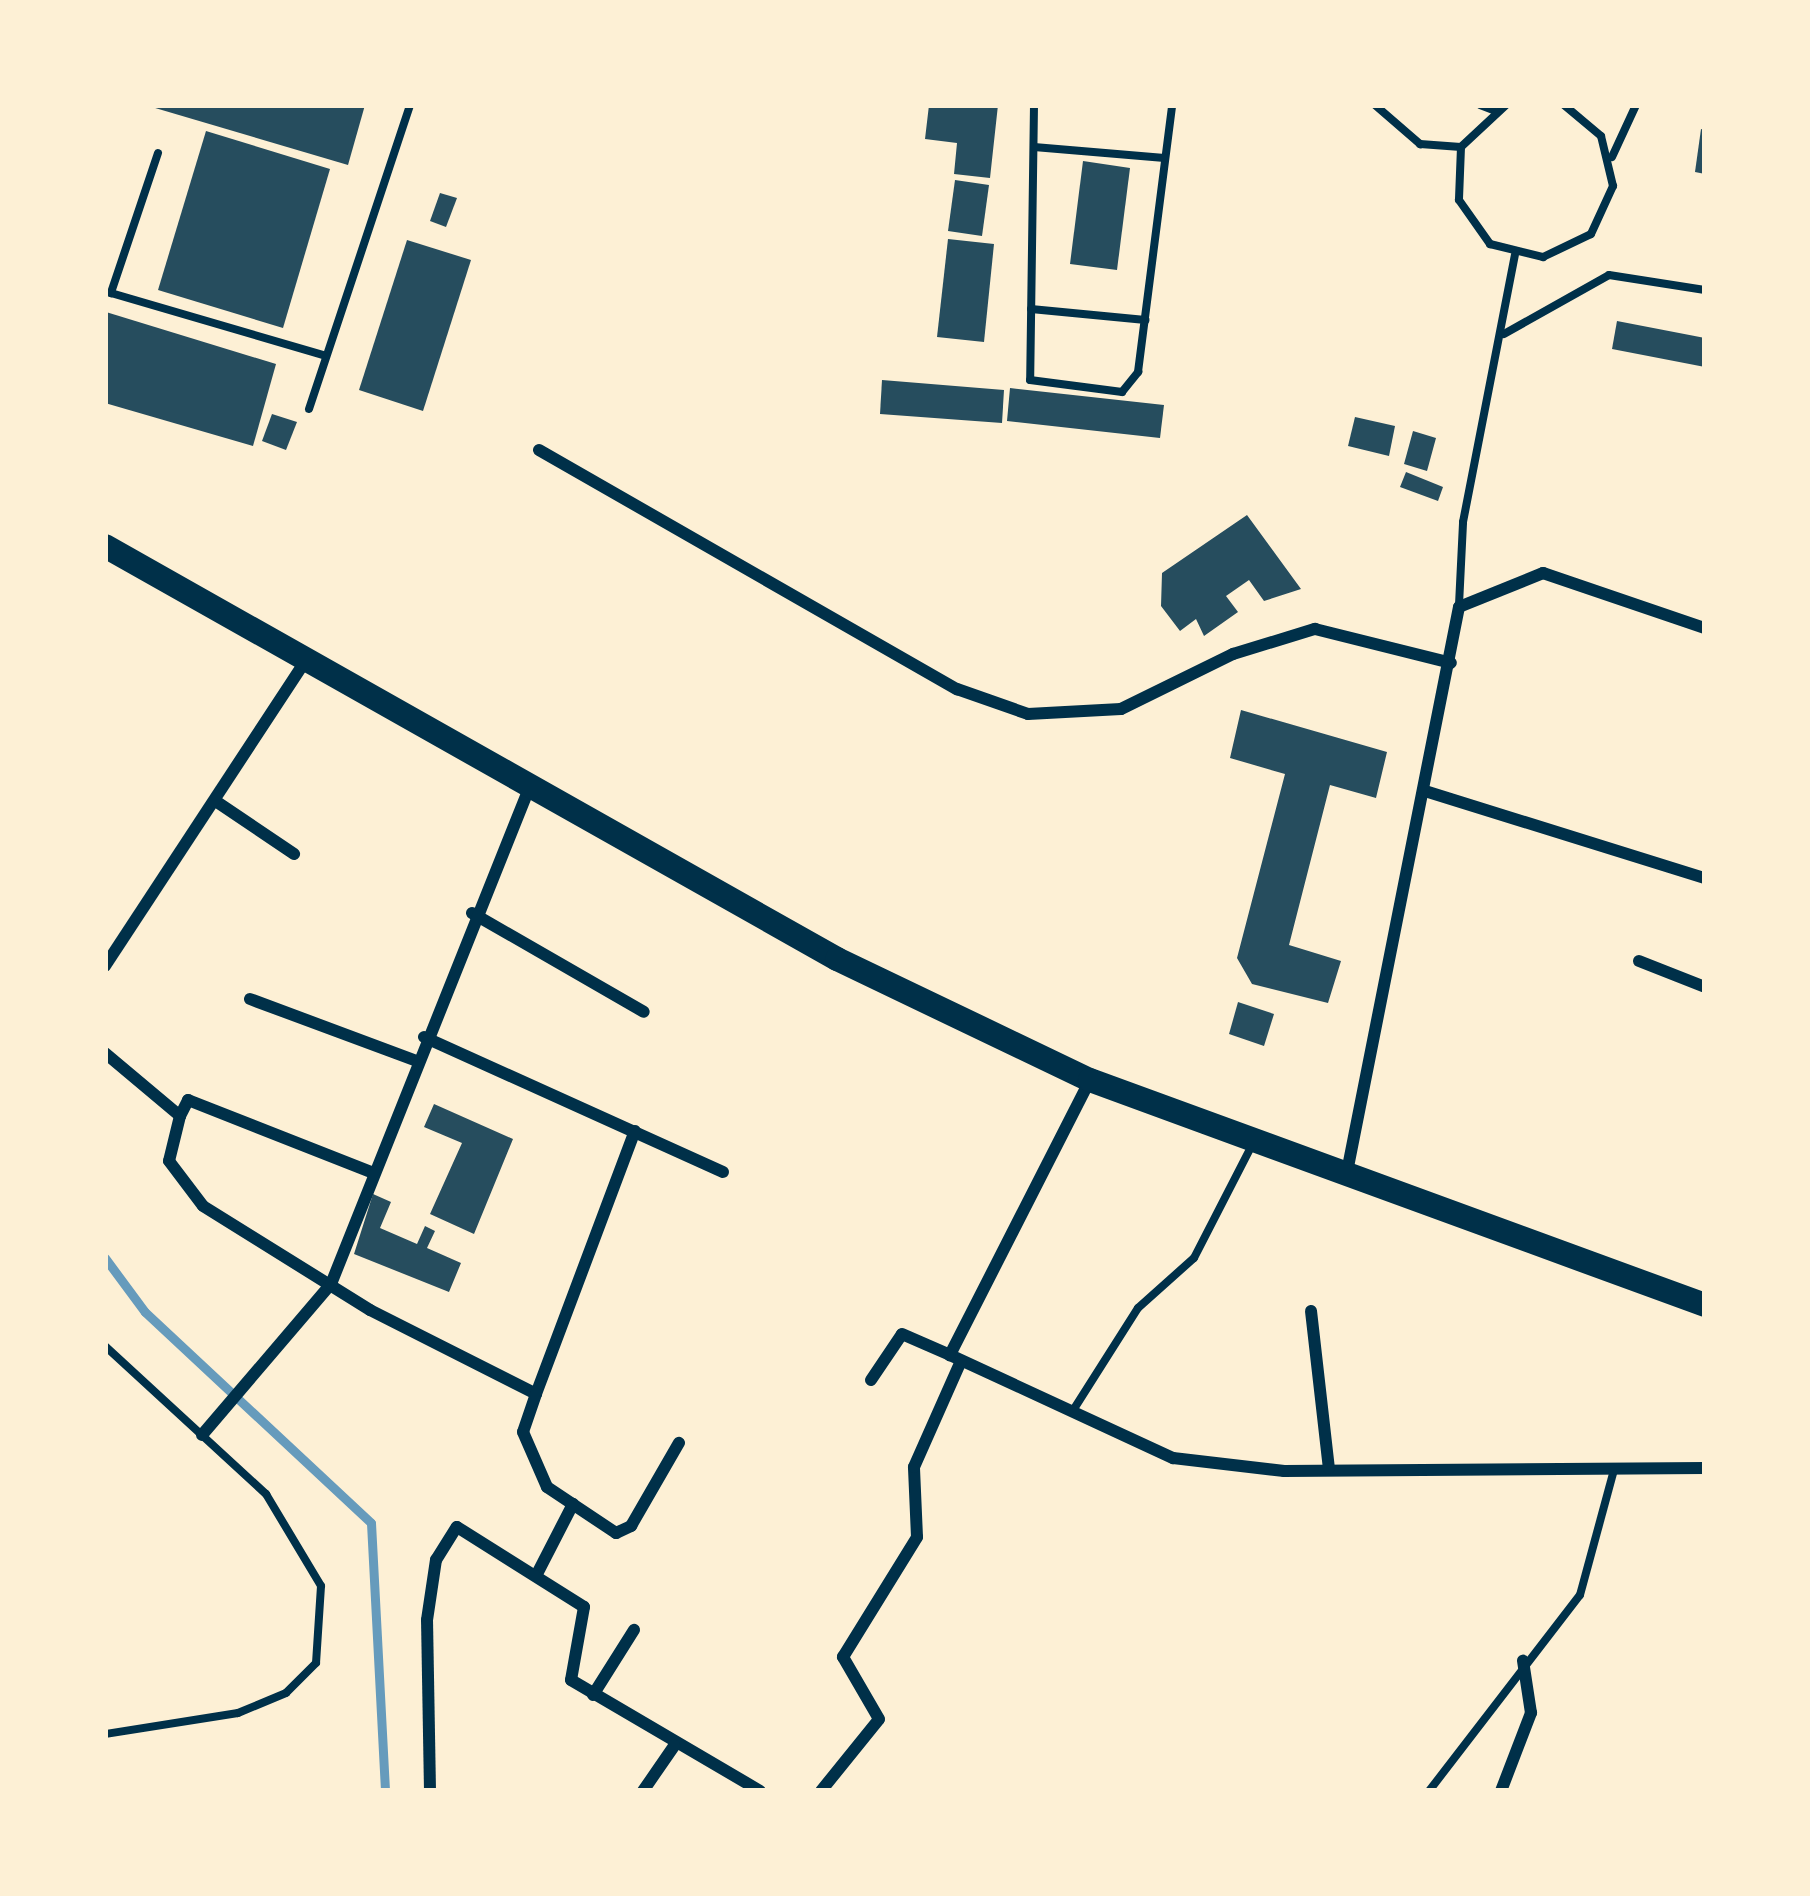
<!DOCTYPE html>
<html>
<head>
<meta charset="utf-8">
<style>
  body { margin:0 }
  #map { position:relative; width:1810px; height:1896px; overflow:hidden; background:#fdf0d5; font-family:Quicksand,sans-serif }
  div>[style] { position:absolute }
  .stream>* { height:9px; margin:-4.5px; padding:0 4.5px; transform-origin:4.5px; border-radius:4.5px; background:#669bbc }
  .building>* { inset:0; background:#264d5e }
  .service>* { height:8px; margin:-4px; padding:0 4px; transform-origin:4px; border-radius:4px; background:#003049 }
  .minor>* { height:12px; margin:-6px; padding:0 6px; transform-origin:6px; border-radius:6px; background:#003049 }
  .secondary>* { height:24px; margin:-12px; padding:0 12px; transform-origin:12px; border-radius:12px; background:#003049 }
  span { translate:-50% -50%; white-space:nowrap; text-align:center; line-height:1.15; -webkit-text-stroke:12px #fdf0d5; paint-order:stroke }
  .frame { position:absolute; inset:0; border:108px solid #fdf0d5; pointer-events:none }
</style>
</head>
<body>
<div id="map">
  <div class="stream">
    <div style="left:105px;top:1258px;width:67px;rotate:53.5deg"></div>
    <div style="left:145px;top:1312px;width:309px;rotate:43deg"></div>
    <div style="left:371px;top:1523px;width:268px;rotate:87deg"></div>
  </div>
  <div class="building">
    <div style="clip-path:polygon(145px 105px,365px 105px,348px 165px)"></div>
    <div style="clip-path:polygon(929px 105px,998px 105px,990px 178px,954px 174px,957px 143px,925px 139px)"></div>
    <div style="clip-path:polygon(1701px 129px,1705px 130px,1705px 174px,1695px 172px)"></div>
    <div style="clip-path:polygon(206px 131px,330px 169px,283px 328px,158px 290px)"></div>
    <div style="clip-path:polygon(1083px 161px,1130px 168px,1117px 270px,1070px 264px)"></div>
    <div style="clip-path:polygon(955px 180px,989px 185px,982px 236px,948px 231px)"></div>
    <div style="clip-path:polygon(440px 193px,457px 198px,446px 227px,430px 221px)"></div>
    <div style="clip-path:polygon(948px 239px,994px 244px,984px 342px,937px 337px)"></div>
    <div style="clip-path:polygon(407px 240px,471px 260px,423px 411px,359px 390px)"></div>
    <div style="clip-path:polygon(106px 312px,276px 364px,253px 446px,105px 403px)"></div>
    <div style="clip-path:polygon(1617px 321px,1705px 338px,1705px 367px,1612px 349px)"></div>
    <div style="clip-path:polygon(882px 380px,1004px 390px,1002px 423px,880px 414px)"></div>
    <div style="clip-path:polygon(1010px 388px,1164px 405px,1160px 438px,1007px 421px)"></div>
    <div style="clip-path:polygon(272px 414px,297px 422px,286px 450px,262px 441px)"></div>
    <div style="clip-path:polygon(1355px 417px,1395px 426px,1389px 456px,1348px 446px)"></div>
    <div style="clip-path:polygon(1413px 431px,1436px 438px,1427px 471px,1404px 464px)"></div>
    <div style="clip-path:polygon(1406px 472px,1443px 487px,1438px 501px,1400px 487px)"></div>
    <div style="clip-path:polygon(1247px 515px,1301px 589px,1264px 601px,1249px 580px,1226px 596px,1238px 612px,1204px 636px,1196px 619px,1180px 631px,1161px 606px,1162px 573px)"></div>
    <div style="clip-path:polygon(1241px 710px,1387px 752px,1376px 798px,1330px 785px,1289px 945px,1341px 961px,1328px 1003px,1252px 984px,1237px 958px,1285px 774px,1230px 758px)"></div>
    <div style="clip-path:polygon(1238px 1002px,1274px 1014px,1264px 1046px,1229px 1034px)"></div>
    <div style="clip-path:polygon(434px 1104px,513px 1139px,474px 1234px,430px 1214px,462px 1143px,424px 1127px)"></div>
    <div style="clip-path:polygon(373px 1194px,391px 1202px,380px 1228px,417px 1244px,425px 1226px,435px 1231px,427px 1248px,461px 1263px,449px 1292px,354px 1254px)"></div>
  </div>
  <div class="service">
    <div style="left:1034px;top:105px;width:275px;rotate:90.8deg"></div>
    <div style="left:1030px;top:380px;width:93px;rotate:7.4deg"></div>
    <div style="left:1122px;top:392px;width:26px;rotate:-51deg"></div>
    <div style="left:1138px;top:372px;width:269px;rotate:-82.7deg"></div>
    <div style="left:1375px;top:105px;width:60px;rotate:40.9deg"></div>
    <div style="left:1420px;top:144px;width:41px;rotate:4.2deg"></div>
    <div style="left:1480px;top:105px;width:14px;rotate:21deg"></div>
    <div style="left:1506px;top:105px;width:62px;rotate:137deg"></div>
    <div style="left:1461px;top:147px;width:53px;rotate:92.2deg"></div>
    <div style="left:1459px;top:200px;width:54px;rotate:54.8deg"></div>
    <div style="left:1490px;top:244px;width:55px;rotate:13.8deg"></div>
    <div style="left:1543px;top:257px;width:53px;rotate:-25.6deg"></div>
    <div style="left:1591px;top:234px;width:53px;rotate:-65.4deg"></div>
    <div style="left:1613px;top:186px;width:51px;rotate:-103.5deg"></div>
    <div style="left:1601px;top:136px;width:48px;rotate:-140deg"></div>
    <div style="left:1034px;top:147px;width:131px;rotate:4.8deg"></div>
    <div style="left:158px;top:153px;width:148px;rotate:108.6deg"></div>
    <div style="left:111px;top:293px;width:224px;rotate:16.3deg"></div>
    <div style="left:1612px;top:157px;width:57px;rotate:-65.2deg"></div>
    <div style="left:1031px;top:309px;width:115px;rotate:5.5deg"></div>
    <div style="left:1504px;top:334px;width:120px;rotate:-29.3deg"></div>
    <div style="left:1609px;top:275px;width:97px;rotate:8.9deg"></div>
    <div style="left:309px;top:409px;width:320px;rotate:-71.6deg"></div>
    <div style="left:1459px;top:605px;width:83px;rotate:-87.2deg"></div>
    <div style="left:1463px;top:522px;width:272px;rotate:-79deg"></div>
    <div style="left:105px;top:1346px;width:219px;rotate:42.6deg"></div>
    <div style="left:266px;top:1494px;width:107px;rotate:59.1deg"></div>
    <div style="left:321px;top:1586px;width:77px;rotate:93.7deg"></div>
    <div style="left:316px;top:1663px;width:42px;rotate:135deg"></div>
    <div style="left:286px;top:1693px;width:52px;rotate:157.4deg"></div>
    <div style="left:238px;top:1713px;width:135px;rotate:171deg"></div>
    <div style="left:1072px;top:1412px;width:123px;rotate:-57.6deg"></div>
    <div style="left:1138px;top:1308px;width:75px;rotate:-41.8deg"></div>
    <div style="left:1194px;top:1258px;width:127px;rotate:-62.8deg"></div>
    <div style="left:1429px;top:1791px;width:247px;rotate:-52.4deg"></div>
    <div style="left:1580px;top:1595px;width:130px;rotate:-74.8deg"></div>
  </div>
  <div class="minor">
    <div style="left:539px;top:450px;width:482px;rotate:29.8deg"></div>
    <div style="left:957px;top:689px;width:75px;rotate:19.4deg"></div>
    <div style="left:1028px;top:714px;width:93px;rotate:-3.1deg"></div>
    <div style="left:1121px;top:709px;width:125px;rotate:-26.2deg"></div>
    <div style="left:1233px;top:654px;width:86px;rotate:-17deg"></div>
    <div style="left:1315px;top:629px;width:140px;rotate:14deg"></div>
    <div style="left:1425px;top:791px;width:293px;rotate:17.3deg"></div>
    <div style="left:217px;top:802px;width:93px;rotate:34deg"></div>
    <div style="left:472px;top:913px;width:198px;rotate:29.9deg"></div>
    <div style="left:1639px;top:961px;width:71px;rotate:21.5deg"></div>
    <div style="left:105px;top:966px;width:367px;rotate:-56.7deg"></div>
    <div style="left:250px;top:999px;width:175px;rotate:20.4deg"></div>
    <div style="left:424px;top:1037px;width:328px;rotate:24.3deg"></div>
    <div style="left:105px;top:1053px;width:98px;rotate:40deg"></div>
    <div style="left:180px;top:1116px;width:18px;rotate:-63deg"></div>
    <div style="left:188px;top:1100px;width:197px;rotate:21.5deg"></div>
    <div style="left:1090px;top:1080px;width:309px;rotate:117deg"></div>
    <div style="left:950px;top:1355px;width:246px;rotate:24.8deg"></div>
    <div style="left:1173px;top:1458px;width:112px;rotate:6.7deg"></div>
    <div style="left:1284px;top:1471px;width:421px;rotate:-0.4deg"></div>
    <div style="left:180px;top:1116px;width:46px;rotate:103.7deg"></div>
    <div style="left:169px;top:1161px;width:56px;rotate:52.9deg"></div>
    <div style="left:203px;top:1206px;width:197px;rotate:31.9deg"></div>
    <div style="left:370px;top:1310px;width:186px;rotate:26.8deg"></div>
    <div style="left:536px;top:1394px;width:281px;rotate:-69.4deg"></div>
    <div style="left:1346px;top:1177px;width:581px;rotate:-78.79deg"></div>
    <div style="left:1459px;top:607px;width:91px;rotate:-22deg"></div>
    <div style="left:1543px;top:573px;width:171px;rotate:18.8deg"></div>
    <div style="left:1311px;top:1311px;width:158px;rotate:83.5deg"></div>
    <div style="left:871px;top:1380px;width:55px;rotate:-56deg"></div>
    <div style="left:902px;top:1334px;width:52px;rotate:23.6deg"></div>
    <div style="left:536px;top:1394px;width:40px;rotate:108.9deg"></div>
    <div style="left:523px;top:1432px;width:60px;rotate:66.4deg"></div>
    <div style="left:547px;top:1487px;width:83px;rotate:33.7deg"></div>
    <div style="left:616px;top:1533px;width:17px;rotate:-25deg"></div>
    <div style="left:631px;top:1526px;width:96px;rotate:-60deg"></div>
    <div style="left:202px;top:1435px;width:199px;rotate:-49.5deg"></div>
    <div style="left:331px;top:1284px;width:531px;rotate:-68.22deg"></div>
    <div style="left:537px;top:1574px;width:79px;rotate:-62.8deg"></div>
    <div style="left:593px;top:1695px;width:77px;rotate:-57.8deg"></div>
    <div style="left:430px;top:1791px;width:171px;rotate:-91deg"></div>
    <div style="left:427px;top:1620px;width:61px;rotate:-81.5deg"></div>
    <div style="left:436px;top:1560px;width:39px;rotate:-58deg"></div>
    <div style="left:457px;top:1527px;width:150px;rotate:32.2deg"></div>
    <div style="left:584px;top:1607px;width:74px;rotate:100.1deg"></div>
    <div style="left:571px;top:1680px;width:219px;rotate:30.4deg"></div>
    <div style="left:643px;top:1791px;width:55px;rotate:-55.4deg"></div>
    <div style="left:821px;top:1791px;width:92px;rotate:-51.1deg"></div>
    <div style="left:879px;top:1719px;width:72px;rotate:-120.1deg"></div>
    <div style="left:843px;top:1657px;width:141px;rotate:-58.3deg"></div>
    <div style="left:917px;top:1537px;width:70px;rotate:-92.5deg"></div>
    <div style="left:914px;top:1467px;width:116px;rotate:-66.1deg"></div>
    <div style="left:1501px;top:1791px;width:84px;rotate:-69deg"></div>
    <div style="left:1531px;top:1713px;width:53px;rotate:-98.7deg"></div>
  </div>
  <div class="secondary">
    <div style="left:105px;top:546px;width:840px;rotate:29.43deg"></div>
    <div style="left:837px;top:959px;width:280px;rotate:25.6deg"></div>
    <div style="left:1090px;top:1080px;width:655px;rotate:20.1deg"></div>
  </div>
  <div class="frame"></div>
</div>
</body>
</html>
